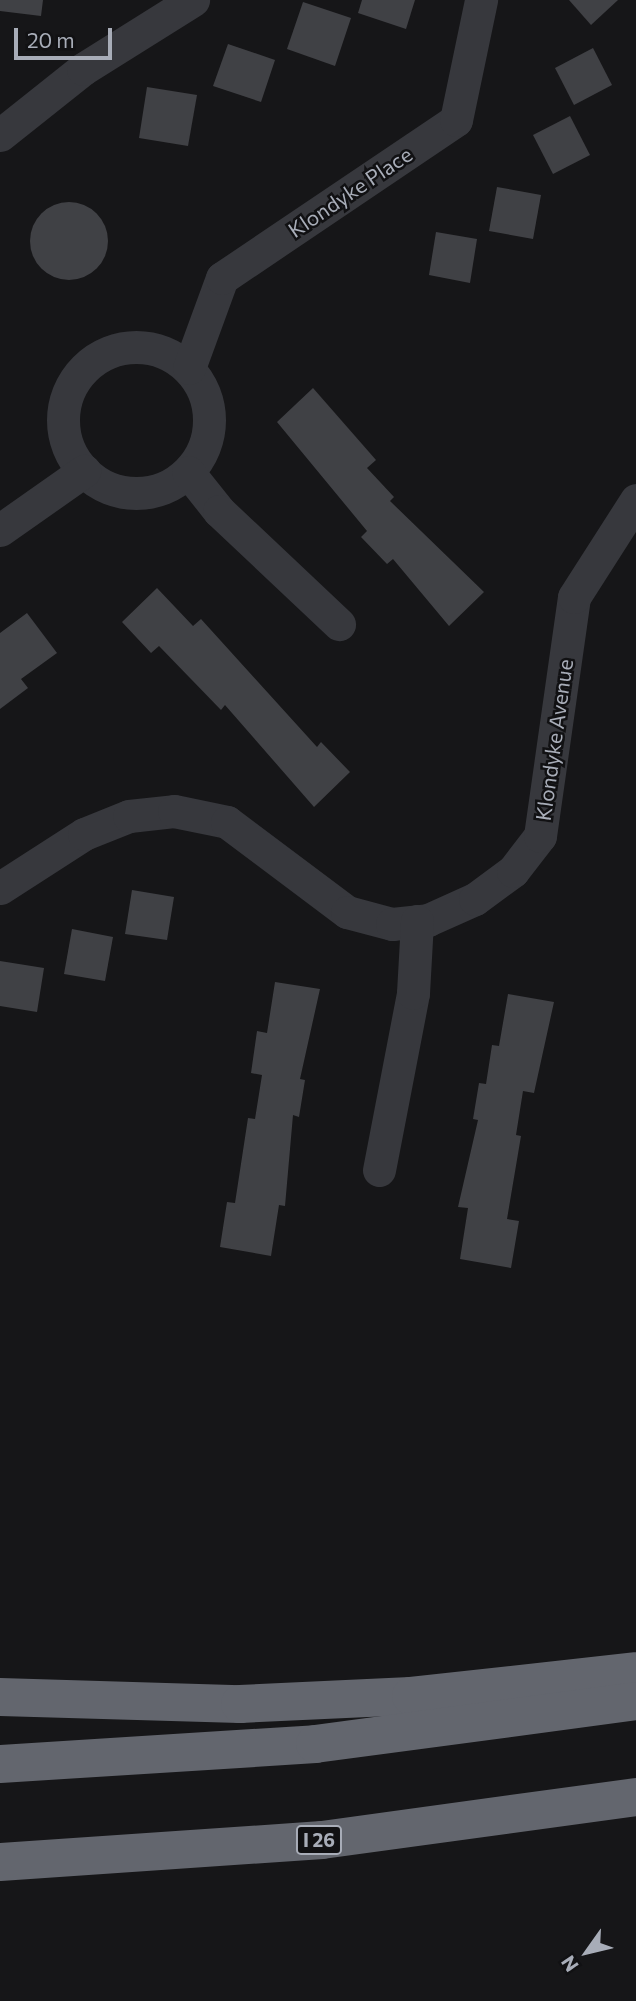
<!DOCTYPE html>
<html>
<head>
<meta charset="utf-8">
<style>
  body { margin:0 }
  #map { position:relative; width:636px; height:2001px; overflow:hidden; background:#161618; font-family:Commissioner,sans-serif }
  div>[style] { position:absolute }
  .building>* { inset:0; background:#404145 }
  .round { border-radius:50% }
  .minor>* { height:33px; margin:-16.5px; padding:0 16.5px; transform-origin:16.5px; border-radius:16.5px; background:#37383d }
  .minor>.ring { margin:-16.5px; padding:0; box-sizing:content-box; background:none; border:33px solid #37383d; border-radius:50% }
  .highway>* { height:38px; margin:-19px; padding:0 19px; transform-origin:19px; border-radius:19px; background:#63666e }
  span { translate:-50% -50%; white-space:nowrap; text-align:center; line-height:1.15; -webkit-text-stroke:5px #111113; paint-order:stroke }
  .shield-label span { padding:2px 5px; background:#111113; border:2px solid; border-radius:5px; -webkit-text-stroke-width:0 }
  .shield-label { font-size:19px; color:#a8adb8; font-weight:700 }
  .street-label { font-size:21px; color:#a8adb8 }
  .north { position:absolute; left:552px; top:1917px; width:70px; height:70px; -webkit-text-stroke:5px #111113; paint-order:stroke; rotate:236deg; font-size:19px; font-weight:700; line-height:28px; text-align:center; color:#a8adb8 }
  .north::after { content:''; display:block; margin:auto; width:24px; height:32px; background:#a8adb8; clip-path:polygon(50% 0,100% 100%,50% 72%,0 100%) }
  .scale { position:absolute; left:14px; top:28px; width:98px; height:32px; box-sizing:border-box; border:4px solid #a8adb8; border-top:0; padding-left:9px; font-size:21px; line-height:24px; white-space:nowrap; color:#a8adb8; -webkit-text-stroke:5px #111113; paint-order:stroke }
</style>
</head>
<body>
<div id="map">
  <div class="building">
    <div style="clip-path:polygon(0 0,43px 0,41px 16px,0 11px)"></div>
    <div style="clip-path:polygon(362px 0,415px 0,406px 29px,358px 13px)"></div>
    <div style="clip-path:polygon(569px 0,618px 0,591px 25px)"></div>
    <div style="clip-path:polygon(303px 2px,351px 18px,335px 66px,287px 49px)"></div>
    <div style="clip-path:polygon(228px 44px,275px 60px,261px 102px,213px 86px)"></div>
    <div style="clip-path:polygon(593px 48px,612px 85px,574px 105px,555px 68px)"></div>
    <div style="clip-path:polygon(147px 87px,197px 95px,188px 146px,139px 138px)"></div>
    <div style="clip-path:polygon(570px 116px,590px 155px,553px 174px,533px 135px)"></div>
    <div style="clip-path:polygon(497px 187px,541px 195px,533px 239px,489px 231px)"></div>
    <div class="round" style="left:30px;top:202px;width:78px;height:78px"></div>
    <div style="clip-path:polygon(436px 232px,477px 239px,470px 283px,429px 275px)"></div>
    <div style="clip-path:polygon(313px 388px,376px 460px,367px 468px,394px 497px,390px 501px,484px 592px,449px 626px,393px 559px,387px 564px,361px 537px,367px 531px,277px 422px)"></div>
    <div style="clip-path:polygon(157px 588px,193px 626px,201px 619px,317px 747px,321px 742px,350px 772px,314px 807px,225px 705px,221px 710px,159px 646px,151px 653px,122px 622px)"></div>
    <div style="clip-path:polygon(27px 613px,57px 653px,21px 679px,28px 688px,0 709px,0 633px)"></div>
    <div style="clip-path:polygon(132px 890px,174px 897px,167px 940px,125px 934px)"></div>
    <div style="clip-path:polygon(72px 929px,113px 937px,105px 981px,64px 974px)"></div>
    <div style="clip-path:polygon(0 961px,44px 968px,37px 1012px,0 1006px)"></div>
    <div style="clip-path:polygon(275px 982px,320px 989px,300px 1079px,305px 1080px,299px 1117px,293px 1115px,285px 1206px,279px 1205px,271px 1256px,220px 1247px,227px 1202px,235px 1203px,248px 1118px,255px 1119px,262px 1075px,251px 1073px,257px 1031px,267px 1033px)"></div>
    <div style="clip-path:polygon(508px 994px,554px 1002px,534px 1093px,523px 1091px,516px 1135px,521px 1136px,507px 1219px,519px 1221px,511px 1268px,460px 1259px,468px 1208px,458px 1207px,478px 1120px,473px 1119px,479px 1083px,486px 1084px,492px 1045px,499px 1046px)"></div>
  </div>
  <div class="minor">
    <div style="left:0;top:135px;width:106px;rotate:-38.5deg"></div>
    <div style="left:83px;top:69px;width:130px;rotate:-32.1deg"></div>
    <div class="ring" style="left:63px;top:347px;width:113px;height:113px"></div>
    <div style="left:189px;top:368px;width:96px;rotate:-69.9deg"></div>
    <div style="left:222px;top:278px;width:282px;rotate:-34deg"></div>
    <div style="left:456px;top:120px;width:123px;rotate:-78.2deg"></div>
    <div style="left:188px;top:472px;width:50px;rotate:51.5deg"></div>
    <div style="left:219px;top:511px;width:165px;rotate:43.3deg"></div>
    <div style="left:0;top:530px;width:103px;rotate:-35.1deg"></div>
    <div style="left:0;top:888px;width:100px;rotate:-32.7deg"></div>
    <div style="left:84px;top:834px;width:48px;rotate:-21.8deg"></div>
    <div style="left:129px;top:816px;width:45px;rotate:-6.3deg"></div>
    <div style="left:174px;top:811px;width:54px;rotate:11.7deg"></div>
    <div style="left:227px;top:822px;width:150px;rotate:36.9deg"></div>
    <div style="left:347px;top:912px;width:47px;rotate:14.9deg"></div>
    <div style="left:392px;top:924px;width:36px;rotate:-6deg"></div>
    <div style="left:428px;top:920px;width:51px;rotate:-24.1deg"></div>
    <div style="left:475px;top:899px;width:47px;rotate:-36.4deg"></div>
    <div style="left:513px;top:871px;width:44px;rotate:-52.4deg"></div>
    <div style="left:540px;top:836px;width:241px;rotate:-81.9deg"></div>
    <div style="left:574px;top:597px;width:115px;rotate:-57.4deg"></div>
    <div style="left:379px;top:1170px;width:180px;rotate:-79.1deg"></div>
    <div style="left:413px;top:993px;width:72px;rotate:-86.8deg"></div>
  </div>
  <div class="highway">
    <div style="left:0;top:1697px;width:240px;rotate:1.7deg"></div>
    <div style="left:240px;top:1704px;width:171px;rotate:-2.7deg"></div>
    <div style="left:411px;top:1696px;width:226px;rotate:-6.3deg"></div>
    <div style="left:0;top:1764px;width:316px;rotate:-3.6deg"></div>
    <div style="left:315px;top:1744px;width:324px;rotate:-7.6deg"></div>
    <div style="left:0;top:1862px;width:323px;rotate:-3.9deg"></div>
    <div style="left:322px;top:1840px;width:317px;rotate:-7.8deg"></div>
  </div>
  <div class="shield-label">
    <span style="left:319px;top:1840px">I 26</span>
  </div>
  <div class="street-label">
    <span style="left:350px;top:192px;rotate:-34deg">Klondyke Place</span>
    <span style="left:554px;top:740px;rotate:-82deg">Klondyke Avenue</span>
  </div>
  <div class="north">N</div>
  <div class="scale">20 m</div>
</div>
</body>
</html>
